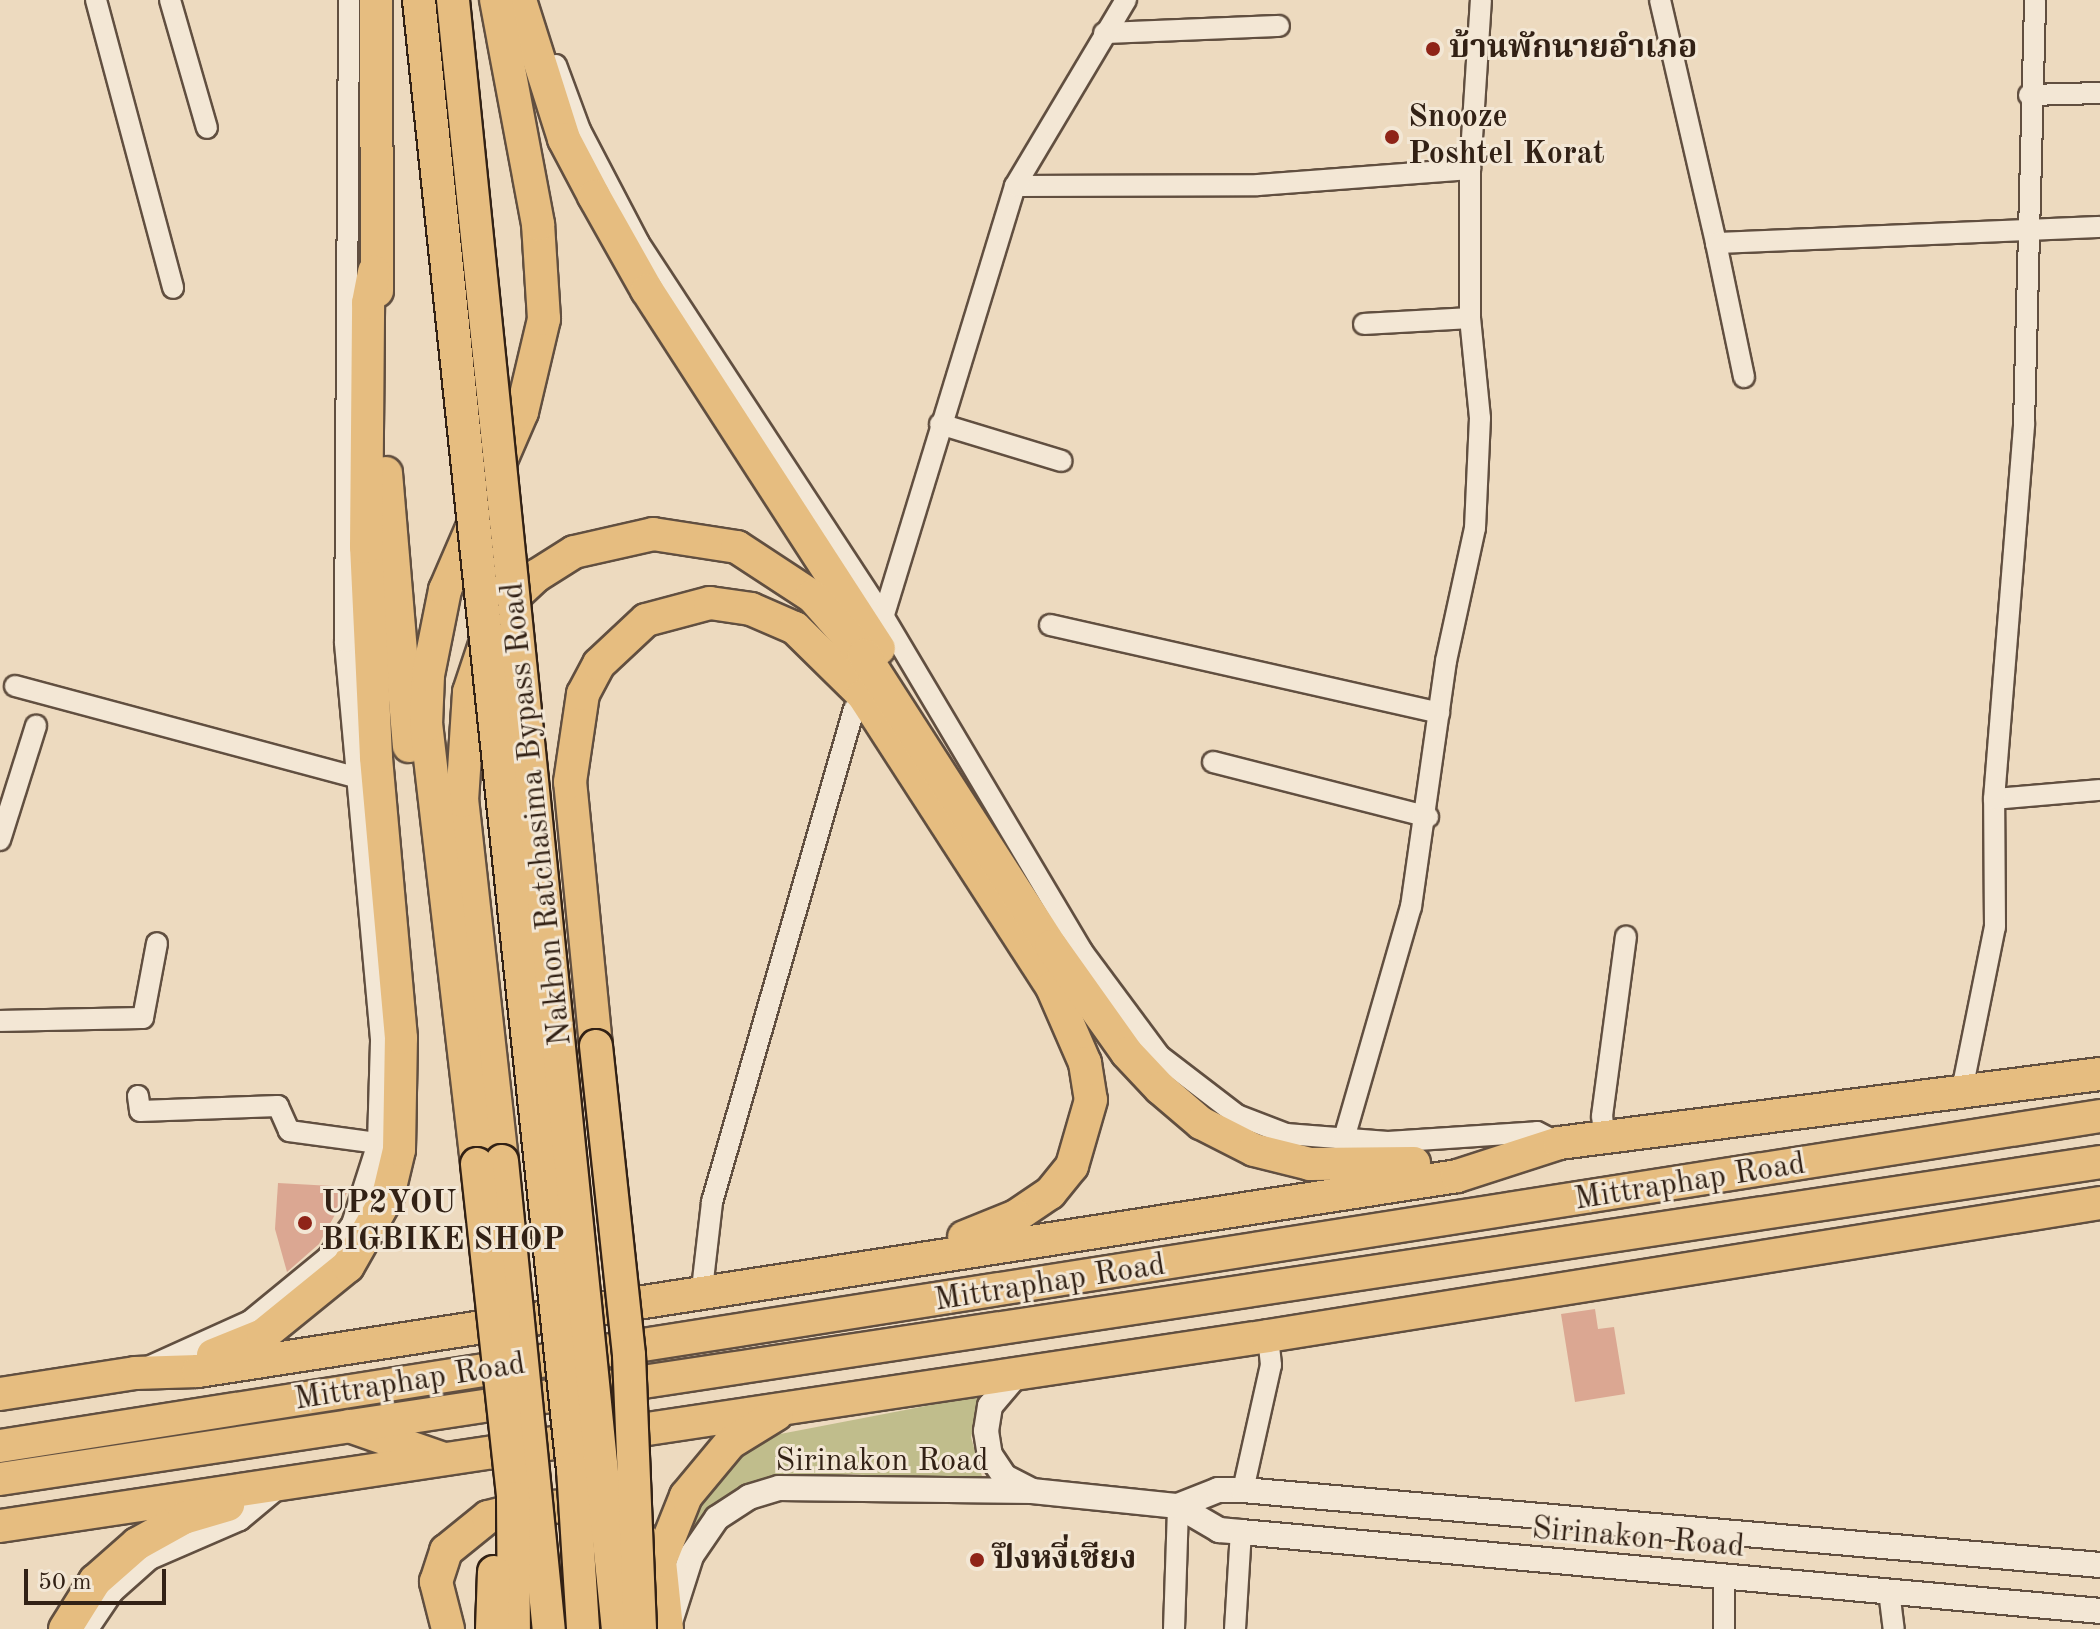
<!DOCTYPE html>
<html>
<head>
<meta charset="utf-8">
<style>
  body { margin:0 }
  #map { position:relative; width:2100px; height:1629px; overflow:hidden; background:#eddabf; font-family:"Old Standard TT","Noto Serif Thai",serif }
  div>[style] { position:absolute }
  .green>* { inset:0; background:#c0bd8c }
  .building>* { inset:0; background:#dba792 }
  .roads { filter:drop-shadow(2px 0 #614f40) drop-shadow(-2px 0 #614f40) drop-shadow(0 2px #614f40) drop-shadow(0 -2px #614f40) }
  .minor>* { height:20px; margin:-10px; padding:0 10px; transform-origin:10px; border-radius:10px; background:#f3e7d5 }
  .tertiary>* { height:24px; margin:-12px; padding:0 12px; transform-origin:12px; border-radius:12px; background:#f3e7d5 }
  .trunk>* { height:32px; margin:-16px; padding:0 16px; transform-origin:16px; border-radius:16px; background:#e6bd80 }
  .bridges { filter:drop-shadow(2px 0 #322115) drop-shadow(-2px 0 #322115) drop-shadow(0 2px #322115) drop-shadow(0 -2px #322115) }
  .trunk-bridge>* { height:32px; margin:-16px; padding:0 16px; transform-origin:16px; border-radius:16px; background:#e6bd80 }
  .dots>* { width:22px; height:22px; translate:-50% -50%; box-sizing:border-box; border:4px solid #f3e7d5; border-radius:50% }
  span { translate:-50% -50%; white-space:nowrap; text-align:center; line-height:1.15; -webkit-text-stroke:6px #f3e7d5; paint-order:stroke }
  .poi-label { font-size:32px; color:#322115; font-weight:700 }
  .left { translate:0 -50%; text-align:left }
  .street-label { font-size:32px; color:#322115 }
  .scale { position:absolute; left:24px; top:1569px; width:142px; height:36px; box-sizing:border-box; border:4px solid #322115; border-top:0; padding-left:10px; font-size:24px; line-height:28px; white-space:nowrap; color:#322115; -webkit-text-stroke:6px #f3e7d5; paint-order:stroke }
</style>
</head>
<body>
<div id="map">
  <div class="green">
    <div style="clip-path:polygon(983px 1395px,971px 1437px,983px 1480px,976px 1484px,853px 1474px,778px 1480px,711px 1511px,680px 1549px,686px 1521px,717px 1473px,759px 1438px)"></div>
  </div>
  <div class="building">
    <div style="clip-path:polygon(278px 1183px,350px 1187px,319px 1244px,287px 1272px,275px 1229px)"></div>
    <div style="clip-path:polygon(1595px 1309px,1598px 1329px,1614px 1327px,1625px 1394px,1575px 1402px,1561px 1314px)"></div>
  </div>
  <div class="roads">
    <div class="minor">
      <div style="left:96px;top:0;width:298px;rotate:75deg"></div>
      <div style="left:170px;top:0;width:133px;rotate:73.9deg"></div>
      <div style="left:1660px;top:0;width:249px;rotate:77deg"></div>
      <div style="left:1716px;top:243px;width:384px;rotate:-2.4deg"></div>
      <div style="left:1104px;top:33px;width:175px;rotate:-2.3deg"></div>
      <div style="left:556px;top:65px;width:69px;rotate:69.7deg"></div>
      <div style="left:580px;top:130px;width:127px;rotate:62.4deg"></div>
      <div style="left:639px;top:243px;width:443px;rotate:56.8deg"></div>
      <div style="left:882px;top:614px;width:392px;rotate:59.3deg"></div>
      <div style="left:1082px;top:951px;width:131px;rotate:53.4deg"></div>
      <div style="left:1160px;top:1056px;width:97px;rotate:37.5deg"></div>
      <div style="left:1237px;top:1115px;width:53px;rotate:21.2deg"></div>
      <div style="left:1286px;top:1134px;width:102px;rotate:4.5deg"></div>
      <div style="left:1388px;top:1142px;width:149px;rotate:-3.8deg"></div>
      <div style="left:1537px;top:1132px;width:25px;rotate:27deg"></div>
      <div style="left:2029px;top:95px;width:71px;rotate:-1.6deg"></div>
      <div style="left:1015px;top:186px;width:243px;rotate:-0.2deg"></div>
      <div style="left:1258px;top:185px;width:213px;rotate:-4.3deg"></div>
      <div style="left:1716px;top:243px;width:137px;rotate:78.2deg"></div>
      <div style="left:1364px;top:324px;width:106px;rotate:-3.2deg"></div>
      <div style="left:940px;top:424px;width:127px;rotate:16.9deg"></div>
      <div style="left:882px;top:621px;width:455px;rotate:-73deg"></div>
      <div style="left:1015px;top:186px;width:217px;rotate:-59.2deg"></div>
      <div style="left:1050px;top:625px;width:399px;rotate:12.7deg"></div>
      <div style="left:15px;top:686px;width:351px;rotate:15deg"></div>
      <div style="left:1213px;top:762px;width:222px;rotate:14.3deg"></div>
      <div style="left:1994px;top:799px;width:106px;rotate:-4.9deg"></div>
      <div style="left:0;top:840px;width:120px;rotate:-72.5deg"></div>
      <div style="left:0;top:1021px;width:143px;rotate:-1.2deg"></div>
      <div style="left:143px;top:1018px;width:76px;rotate:-79.4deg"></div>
      <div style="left:1961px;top:1095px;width:171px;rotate:-78.6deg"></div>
      <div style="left:1995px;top:927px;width:128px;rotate:-90.4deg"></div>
      <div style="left:1994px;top:799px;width:376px;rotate:-85.4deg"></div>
      <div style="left:2024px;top:424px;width:424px;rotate:-88.5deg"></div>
      <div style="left:138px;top:1096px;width:15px;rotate:82deg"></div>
      <div style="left:140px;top:1111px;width:138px;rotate:-2.1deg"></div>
      <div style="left:278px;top:1106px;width:27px;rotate:66deg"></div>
      <div style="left:289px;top:1131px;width:90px;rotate:7.7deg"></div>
      <div style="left:1604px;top:1137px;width:21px;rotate:-95deg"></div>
      <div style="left:1602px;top:1116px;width:181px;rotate:-82.4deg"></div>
      <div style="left:1343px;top:1142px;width:245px;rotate:-73.9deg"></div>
      <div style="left:1411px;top:907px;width:248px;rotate:-81.9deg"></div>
      <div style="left:1446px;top:661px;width:136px;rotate:-77.7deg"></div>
      <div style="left:1475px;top:528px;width:110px;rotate:-87.4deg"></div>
      <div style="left:1480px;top:418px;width:100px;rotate:-95.7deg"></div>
      <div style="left:1470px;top:318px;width:149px;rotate:-90deg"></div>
      <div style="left:1470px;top:169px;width:169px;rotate:-86.3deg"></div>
      <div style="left:702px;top:1289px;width:88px;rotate:-83.4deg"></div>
      <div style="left:712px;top:1202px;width:513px;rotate:-73.93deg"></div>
      <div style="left:139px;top:1371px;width:122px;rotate:-24.2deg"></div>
      <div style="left:250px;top:1321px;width:101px;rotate:-39.4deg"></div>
      <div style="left:328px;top:1257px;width:41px;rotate:-54deg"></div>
      <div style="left:352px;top:1224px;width:85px;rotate:-72.2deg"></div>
      <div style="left:378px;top:1143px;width:104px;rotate:-88.3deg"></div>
      <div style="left:381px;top:1039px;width:399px;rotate:-95.2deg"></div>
      <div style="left:345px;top:642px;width:642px;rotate:-89.64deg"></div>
      <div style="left:1243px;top:1490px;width:128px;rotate:-77.4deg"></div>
      <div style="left:1271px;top:1365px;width:29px;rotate:-96deg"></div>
      <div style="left:1889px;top:1591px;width:38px;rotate:83deg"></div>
      <div style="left:88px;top:1629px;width:45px;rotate:-56deg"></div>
      <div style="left:113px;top:1592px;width:50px;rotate:-41.7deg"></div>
      <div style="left:150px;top:1559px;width:98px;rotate:-23.4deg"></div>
      <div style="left:240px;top:1520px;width:53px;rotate:-39.7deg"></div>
      <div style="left:1174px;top:1629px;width:123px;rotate:-88.1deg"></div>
      <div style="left:1235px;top:1629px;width:97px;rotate:-86.5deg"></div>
      <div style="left:1724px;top:1629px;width:50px;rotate:-90deg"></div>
    </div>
    <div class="tertiary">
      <div style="left:1018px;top:1373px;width:43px;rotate:130.3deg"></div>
      <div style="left:990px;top:1406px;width:25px;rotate:99deg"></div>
      <div style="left:986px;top:1431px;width:24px;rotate:81deg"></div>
      <div style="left:990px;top:1455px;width:27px;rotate:56deg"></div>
      <div style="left:1005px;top:1477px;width:30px;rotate:27deg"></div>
      <div style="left:1178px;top:1506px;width:43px;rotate:-21.8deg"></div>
      <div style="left:1218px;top:1490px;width:25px"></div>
      <div style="left:1243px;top:1490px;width:860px;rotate:5deg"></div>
      <div style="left:670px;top:1622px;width:69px;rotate:-72.3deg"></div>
      <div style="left:691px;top:1556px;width:46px;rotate:-55.6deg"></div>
      <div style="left:717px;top:1518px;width:38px;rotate:-33deg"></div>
      <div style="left:749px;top:1497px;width:31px;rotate:-17deg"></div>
      <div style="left:779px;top:1488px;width:253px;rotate:0.7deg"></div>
      <div style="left:1032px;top:1491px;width:147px;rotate:5.9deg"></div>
      <div style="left:1178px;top:1506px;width:48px;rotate:30.3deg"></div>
      <div style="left:1219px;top:1530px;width:22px;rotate:5deg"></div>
      <div style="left:1241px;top:1532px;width:863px;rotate:5.25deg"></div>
    </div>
    <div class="trunk">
      <div style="left:376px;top:0;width:291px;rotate:89.8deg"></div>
      <div style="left:520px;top:0;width:146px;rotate:72.4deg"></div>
      <div style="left:564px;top:139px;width:64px;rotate:62.2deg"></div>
      <div style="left:594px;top:196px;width:108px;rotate:60.6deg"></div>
      <div style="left:647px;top:290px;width:427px;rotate:57.1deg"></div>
      <div style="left:386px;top:473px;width:274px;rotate:85.2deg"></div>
      <div style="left:596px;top:1046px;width:265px;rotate:-95.6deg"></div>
      <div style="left:570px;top:782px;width:89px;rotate:-81.6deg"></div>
      <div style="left:583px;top:694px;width:34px;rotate:-62deg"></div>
      <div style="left:599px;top:664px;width:64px;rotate:-43.1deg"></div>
      <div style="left:646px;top:620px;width:66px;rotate:-14.9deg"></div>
      <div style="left:710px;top:603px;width:41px;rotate:8.3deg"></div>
      <div style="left:751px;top:609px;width:48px;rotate:23.4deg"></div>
      <div style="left:795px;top:628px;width:95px;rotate:44.6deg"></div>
      <div style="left:863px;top:695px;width:348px;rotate:57.1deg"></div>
      <div style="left:1052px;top:987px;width:83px;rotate:66.5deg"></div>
      <div style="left:1085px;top:1063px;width:37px;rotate:81deg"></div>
      <div style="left:1091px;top:1100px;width:69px;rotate:106.1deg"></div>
      <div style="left:1072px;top:1166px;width:35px;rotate:129deg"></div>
      <div style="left:1050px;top:1193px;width:41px;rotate:145.9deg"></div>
      <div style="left:1016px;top:1216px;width:56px;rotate:158deg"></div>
      <div style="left:502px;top:1161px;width:362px;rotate:-96.3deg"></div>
      <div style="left:462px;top:801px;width:109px;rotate:-86.3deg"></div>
      <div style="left:469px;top:692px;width:60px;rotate:-71.6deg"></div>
      <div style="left:488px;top:635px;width:37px;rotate:-59deg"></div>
      <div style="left:507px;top:603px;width:40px;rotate:-43deg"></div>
      <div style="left:536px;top:576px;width:45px;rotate:-32.3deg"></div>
      <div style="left:574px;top:552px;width:81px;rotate:-12.8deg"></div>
      <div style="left:653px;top:534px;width:85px;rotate:8.8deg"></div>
      <div style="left:737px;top:547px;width:90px;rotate:33.2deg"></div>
      <div style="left:812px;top:596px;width:79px;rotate:48.6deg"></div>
      <div style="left:864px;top:655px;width:346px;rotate:57.3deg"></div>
      <div style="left:1051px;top:946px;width:131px;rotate:54.6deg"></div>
      <div style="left:1127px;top:1053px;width:48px;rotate:46.7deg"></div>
      <div style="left:1160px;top:1088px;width:54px;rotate:40.5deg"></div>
      <div style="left:1201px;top:1123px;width:59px;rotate:27deg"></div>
      <div style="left:1254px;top:1150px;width:58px;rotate:14deg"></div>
      <div style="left:1310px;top:1164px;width:104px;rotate:-0.6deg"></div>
      <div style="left:477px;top:1164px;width:442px;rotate:-96.6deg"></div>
      <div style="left:426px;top:725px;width:50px;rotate:-87.7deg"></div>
      <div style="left:428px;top:675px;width:87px;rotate:-78.7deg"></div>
      <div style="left:445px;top:590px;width:194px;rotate:-66.6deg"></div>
      <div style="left:522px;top:412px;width:96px;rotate:-76.7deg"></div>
      <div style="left:544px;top:319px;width:95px;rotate:-93.6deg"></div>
      <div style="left:538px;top:224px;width:228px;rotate:-100.6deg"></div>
      <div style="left:213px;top:1355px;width:54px;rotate:-21.8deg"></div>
      <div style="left:263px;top:1335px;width:109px;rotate:-39.1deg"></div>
      <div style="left:348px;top:1266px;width:81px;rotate:-60.3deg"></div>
      <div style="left:388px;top:1196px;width:47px;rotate:-76.6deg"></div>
      <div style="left:399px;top:1150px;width:112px;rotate:-89deg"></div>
      <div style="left:401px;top:1038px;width:282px;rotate:-95.1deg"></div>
      <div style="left:376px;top:757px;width:210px;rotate:-92.7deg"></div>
      <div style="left:366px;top:547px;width:244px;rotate:-89.5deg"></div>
      <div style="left:368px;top:303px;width:32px;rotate:-79deg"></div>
      <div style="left:0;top:1394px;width:137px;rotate:-8.8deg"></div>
      <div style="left:135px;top:1373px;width:63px;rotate:-1.8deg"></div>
      <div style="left:198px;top:1371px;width:1274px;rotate:-8.8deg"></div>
      <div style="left:1457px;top:1176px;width:107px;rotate:-17.9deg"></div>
      <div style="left:1559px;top:1143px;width:545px;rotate:-7.27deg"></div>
      <div style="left:349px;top:1426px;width:97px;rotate:19.2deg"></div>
      <div style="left:0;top:1446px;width:2126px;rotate:-8.93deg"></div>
      <div style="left:0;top:1479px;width:2124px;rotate:-8.58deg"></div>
      <div style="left:0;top:1526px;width:1282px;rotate:-8.52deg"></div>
      <div style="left:1268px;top:1336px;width:843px;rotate:-9.08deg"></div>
      <div style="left:65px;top:1629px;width:57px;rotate:-58deg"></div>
      <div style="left:95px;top:1581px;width:56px;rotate:-41.4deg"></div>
      <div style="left:137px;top:1544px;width:54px;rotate:-29deg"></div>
      <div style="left:184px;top:1518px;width:46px;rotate:-16.5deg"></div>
      <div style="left:448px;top:1629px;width:49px;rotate:-104.3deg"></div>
      <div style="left:436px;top:1582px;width:33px;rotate:-72deg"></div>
      <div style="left:446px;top:1551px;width:54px;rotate:-39deg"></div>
      <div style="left:488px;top:1517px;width:36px;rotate:-14deg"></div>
      <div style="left:523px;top:1508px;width:75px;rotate:-2.3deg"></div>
      <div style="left:598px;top:1505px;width:26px;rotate:21deg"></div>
      <div style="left:622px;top:1514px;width:60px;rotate:51deg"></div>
      <div style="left:667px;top:1629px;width:68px;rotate:-95.9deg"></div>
      <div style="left:660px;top:1561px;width:70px;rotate:-68.2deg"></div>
      <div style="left:686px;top:1496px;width:69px;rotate:-50.3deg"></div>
      <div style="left:730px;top:1443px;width:55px;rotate:-31.7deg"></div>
    </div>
  </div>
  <div class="bridges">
    <div class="trunk-bridge">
      <div style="left:419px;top:0;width:1477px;rotate:84.02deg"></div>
      <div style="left:573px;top:1469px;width:160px;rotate:86.4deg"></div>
      <div style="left:453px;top:0;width:1637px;rotate:84.22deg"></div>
      <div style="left:596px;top:1046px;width:311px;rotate:83.9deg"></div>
      <div style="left:629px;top:1355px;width:274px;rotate:87.7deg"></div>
      <div style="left:502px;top:1161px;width:470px;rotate:84.3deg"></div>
      <div style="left:477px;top:1164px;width:336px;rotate:83.8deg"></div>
      <div style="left:513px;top:1498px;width:131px;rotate:89.6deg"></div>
      <div style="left:492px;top:1629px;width:57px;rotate:-88deg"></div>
    </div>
  </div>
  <div class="dots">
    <div style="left:1433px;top:49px;background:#8f2418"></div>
    <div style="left:1392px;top:137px;background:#8f2418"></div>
    <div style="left:305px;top:1223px;background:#8f2418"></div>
    <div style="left:977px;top:1560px;background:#8f2418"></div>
  </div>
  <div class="poi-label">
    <span class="left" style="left:1449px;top:49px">บ้านพักนายอำเภอ</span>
    <span class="left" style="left:1408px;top:137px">Snooze<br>Poshtel Korat</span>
    <span class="left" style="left:321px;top:1223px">UP2YOU<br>BIGBIKE SHOP</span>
    <span class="left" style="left:993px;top:1560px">ปึงหงี่เชียง</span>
  </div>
  <div class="street-label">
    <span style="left:538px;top:814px;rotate:-96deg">Nakhon Ratchasima Bypass Road</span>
    <span style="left:1690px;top:1183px;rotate:-9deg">Mittraphap Road</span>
    <span style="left:1050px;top:1284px;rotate:-9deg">Mittraphap Road</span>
    <span style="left:410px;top:1383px;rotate:-9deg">Mittraphap Road</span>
    <span style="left:882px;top:1462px">Sirinakon Road</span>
    <span style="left:1638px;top:1539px;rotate:5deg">Sirinakon Road</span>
  </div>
  <div class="scale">50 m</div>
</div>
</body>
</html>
